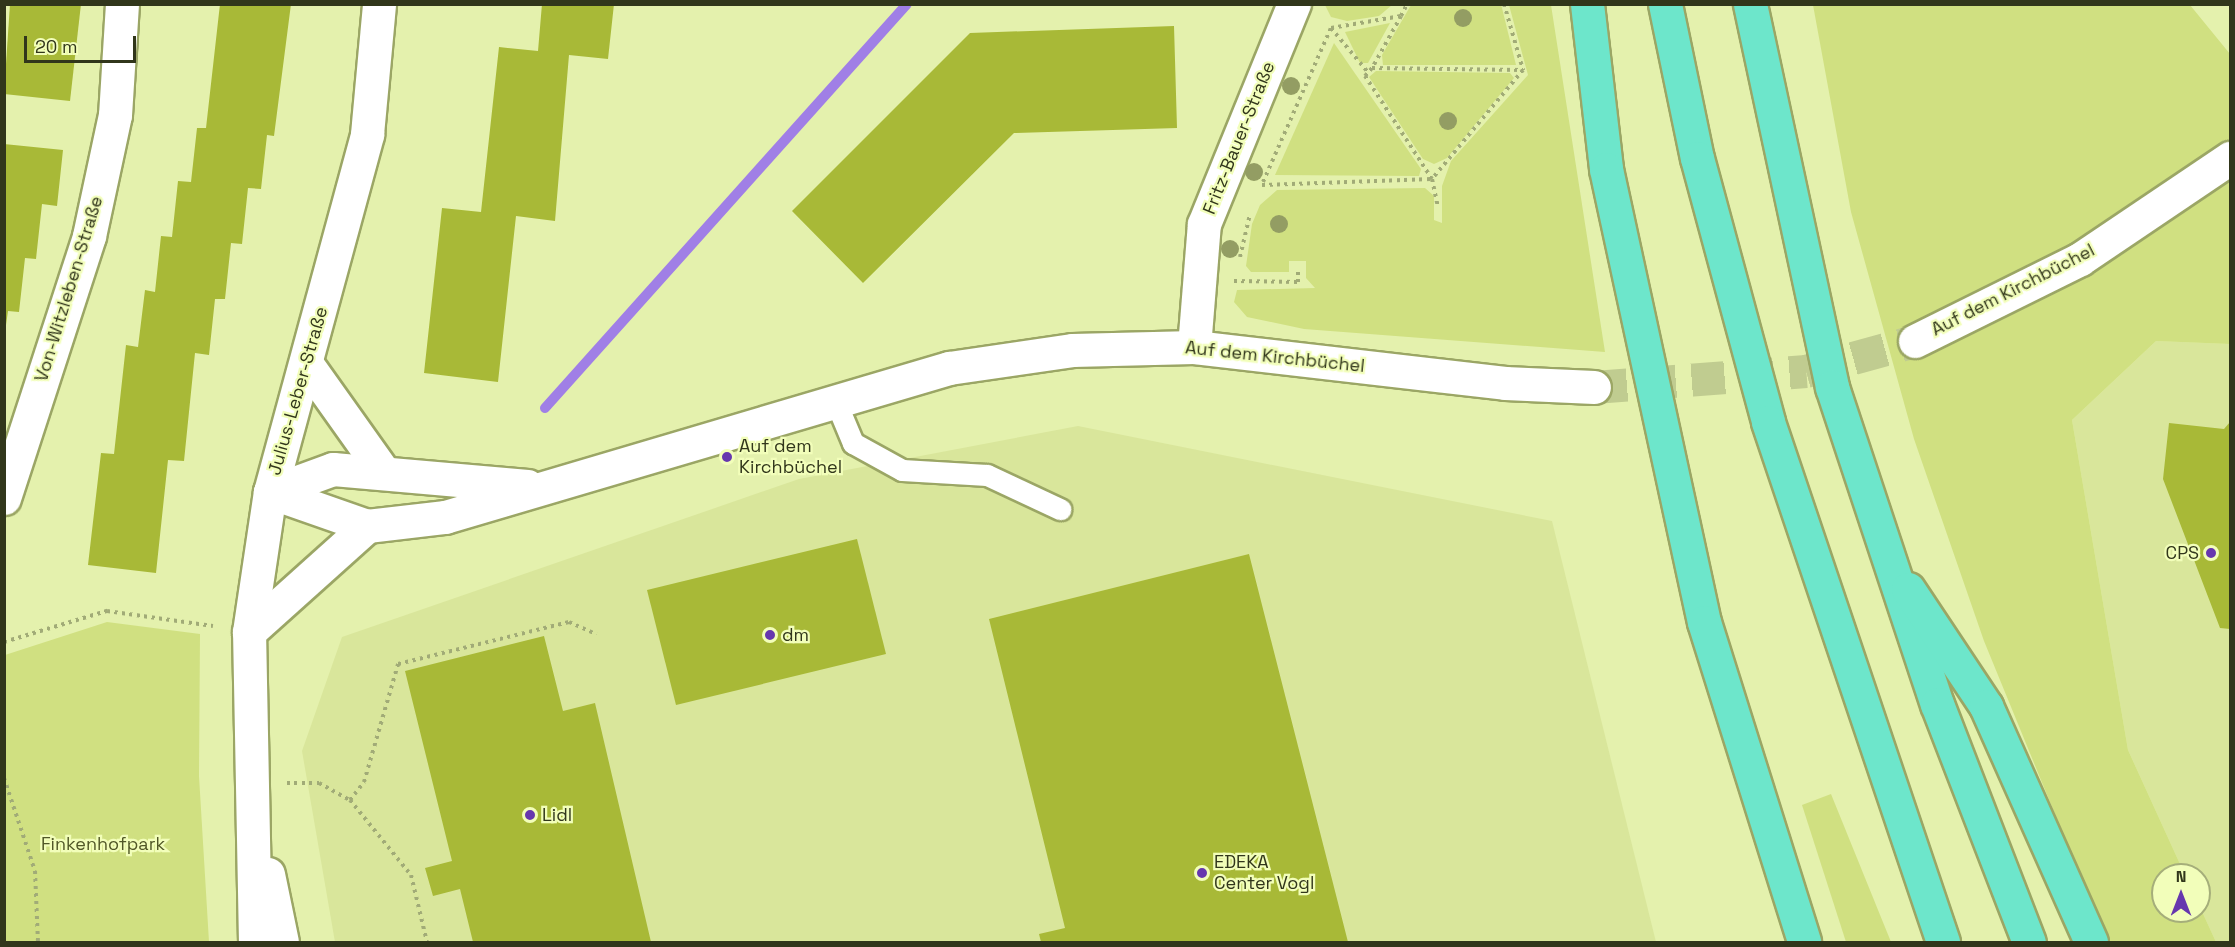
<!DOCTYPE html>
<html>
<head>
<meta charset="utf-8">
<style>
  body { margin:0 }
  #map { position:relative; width:2235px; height:947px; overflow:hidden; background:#e4f1ad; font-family:"Space Grotesk",sans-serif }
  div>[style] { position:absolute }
  .built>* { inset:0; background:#d9e69b }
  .green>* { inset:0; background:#d0e081 }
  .stream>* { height:10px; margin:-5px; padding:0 5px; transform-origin:5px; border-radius:5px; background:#a07fe6 }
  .building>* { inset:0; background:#a8b937 }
  .tertiary-tunnel>* { height:33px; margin-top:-16.5px; transform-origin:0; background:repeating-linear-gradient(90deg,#c0cc90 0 33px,transparent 0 49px) }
  .path>* { height:4px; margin-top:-2px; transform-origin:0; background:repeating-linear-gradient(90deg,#a1ab77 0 3px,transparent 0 7.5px) }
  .roads { filter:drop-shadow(2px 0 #9ba665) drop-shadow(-2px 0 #9ba665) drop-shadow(0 2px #9ba665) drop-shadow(0 -2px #9ba665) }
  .service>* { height:21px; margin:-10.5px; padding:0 10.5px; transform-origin:10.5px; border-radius:10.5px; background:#fff }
  .minor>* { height:33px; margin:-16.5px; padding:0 16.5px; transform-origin:16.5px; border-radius:16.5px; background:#fff }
  .tertiary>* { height:33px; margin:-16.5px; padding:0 16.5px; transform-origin:16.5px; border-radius:16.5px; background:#fff }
  .motorway>* { height:33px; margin:-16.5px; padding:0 16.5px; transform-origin:16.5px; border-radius:16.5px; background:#6de6cb }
  .trees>* { width:18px; height:18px; margin:-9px; border-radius:50%; background:#939d63 }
  .dots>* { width:16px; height:16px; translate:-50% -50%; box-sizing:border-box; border:3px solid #f2feba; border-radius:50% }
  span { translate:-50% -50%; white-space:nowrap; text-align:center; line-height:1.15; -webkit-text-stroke:4.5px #f2feba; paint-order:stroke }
  .street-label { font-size:18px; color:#31361b }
  .poi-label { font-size:18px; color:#31361b }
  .left { translate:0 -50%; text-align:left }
  .right { translate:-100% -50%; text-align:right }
  .park-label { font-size:18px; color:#515827 }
  .frame { position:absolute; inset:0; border:6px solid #31361b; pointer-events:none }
  .north { position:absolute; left:2151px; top:863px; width:60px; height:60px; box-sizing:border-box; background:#f2feba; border:2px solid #a5ae7a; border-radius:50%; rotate:0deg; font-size:16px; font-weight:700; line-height:24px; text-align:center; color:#31361b }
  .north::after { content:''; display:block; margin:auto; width:21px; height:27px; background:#6637ae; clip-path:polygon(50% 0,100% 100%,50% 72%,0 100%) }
  .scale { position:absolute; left:24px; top:36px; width:112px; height:27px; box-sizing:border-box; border:3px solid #31361b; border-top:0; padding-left:8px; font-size:18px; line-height:21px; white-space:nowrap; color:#31361b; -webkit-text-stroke:4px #f2feba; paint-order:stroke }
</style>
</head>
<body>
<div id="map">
  <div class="built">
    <div style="clip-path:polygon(2156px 341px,2230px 344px,2230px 942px,2216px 942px,2199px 905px,2199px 875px,2185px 875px,2128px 750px,2072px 420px)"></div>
    <div style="clip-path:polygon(1078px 426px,1552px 521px,1656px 942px,335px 942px,302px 751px,342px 637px,799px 479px)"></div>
  </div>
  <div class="green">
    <div style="clip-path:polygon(1501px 4px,1516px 65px,1383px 65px,1382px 55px,1411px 5px)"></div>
    <div style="clip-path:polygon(1325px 5px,1392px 5px,1379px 16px,1347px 21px,1331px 17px)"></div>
    <div style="clip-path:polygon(1509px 5px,1551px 5px,1605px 352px,1304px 329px,1247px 317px,1234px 302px,1237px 290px,1315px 288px,1306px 278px,1306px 261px,1289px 261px,1289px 272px,1251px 272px,1246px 266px,1252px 224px,1260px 205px,1277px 190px,1425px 188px,1434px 196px,1434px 220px,1442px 223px,1442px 186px,1451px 161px,1528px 75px)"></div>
    <div style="clip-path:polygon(1813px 5px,2190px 5px,2230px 54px,2230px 344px,2156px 341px,2072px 420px,2128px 750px,2185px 875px,2163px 875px,2163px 911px,2199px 911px,2199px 905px,2216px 942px,2108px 942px,2100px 924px,1984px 641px,1914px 439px,1851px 212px)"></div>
    <div style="clip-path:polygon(1390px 23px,1368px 63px,1360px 63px,1345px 32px)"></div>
    <div style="clip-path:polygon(1334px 43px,1421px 169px,1419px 176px,1275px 175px)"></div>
    <div style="clip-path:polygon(1376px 71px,1510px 73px,1514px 78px,1447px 158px,1434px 164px,1423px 159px,1369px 77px)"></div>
    <div style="clip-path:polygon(107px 622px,200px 634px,199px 776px,209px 942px,5px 942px,5px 655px)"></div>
    <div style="clip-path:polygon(1831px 794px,1891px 942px,1846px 942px,1802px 805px)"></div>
  </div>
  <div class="stream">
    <div style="left:545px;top:408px;width:542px;rotate:-48.14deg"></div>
  </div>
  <div class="building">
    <div style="clip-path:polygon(10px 4px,81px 4px,70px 101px,4px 94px)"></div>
    <div style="clip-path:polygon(220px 4px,291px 4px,274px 136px,267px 135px,261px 189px,248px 188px,242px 244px,231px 243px,225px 299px,215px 299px,209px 355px,195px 353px,184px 461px,168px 460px,156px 573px,88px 565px,101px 453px,114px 454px,126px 345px,138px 347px,145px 290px,155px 292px,161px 236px,172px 237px,178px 181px,191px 182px,197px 128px,206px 128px)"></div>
    <div style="clip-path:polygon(542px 4px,614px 4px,608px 59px,569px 55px,555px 221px,516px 216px,498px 382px,424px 373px,442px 208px,481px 212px,499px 47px,538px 51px)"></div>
    <div style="clip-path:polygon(1174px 26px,1177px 128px,1014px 133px,863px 283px,792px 211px,970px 33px)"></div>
    <div style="clip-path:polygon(4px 144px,63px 150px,57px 206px,42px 204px,36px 259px,25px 258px,19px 312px,8px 311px,6px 325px)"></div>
    <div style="clip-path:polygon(2230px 422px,2230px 629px,2220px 628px,2163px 479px,2169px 423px,2224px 429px)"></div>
    <div style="clip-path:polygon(857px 539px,886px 654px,676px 705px,647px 590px)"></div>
    <div style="clip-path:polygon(1249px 554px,1348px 942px,1041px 942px,1039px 934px,1065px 928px,989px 619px)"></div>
    <div style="clip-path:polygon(544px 636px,563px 711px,595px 703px,651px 942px,473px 942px,460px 889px,433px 896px,425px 868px,452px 861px,405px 671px)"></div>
  </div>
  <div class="tertiary-tunnel">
    <div style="left:1594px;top:387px;width:213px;rotate:-4.3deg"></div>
    <div style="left:1806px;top:371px;width:113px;rotate:-15.4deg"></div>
  </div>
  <div class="path">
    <div style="left:1504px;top:4px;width:69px;rotate:73.9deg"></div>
    <div style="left:1401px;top:16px;width:13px;rotate:-63deg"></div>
    <div style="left:1331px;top:28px;width:71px;rotate:-9.7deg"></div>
    <div style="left:1401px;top:16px;width:60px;rotate:119.1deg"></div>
    <div style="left:1372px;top:68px;width:151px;rotate:0.8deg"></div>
    <div style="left:1523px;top:70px;width:142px;rotate:129.9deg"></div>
    <div style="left:1432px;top:179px;width:123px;rotate:-123deg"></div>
    <div style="left:1365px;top:76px;width:11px;rotate:-49deg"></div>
    <div style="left:1263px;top:182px;width:168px;rotate:-66.2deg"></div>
    <div style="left:1331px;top:28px;width:56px;rotate:50.1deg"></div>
    <div style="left:1262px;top:185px;width:170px;rotate:-2deg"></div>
    <div style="left:1432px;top:179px;width:29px;rotate:78deg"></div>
    <div style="left:1240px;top:257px;width:44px;rotate:-76.9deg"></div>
    <div style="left:1234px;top:281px;width:64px;rotate:0.9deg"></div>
    <div style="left:1298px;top:282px;width:14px;rotate:-90deg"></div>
    <div style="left:4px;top:642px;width:108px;rotate:-16.8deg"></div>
    <div style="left:107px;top:611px;width:107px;rotate:8.1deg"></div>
    <div style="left:4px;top:778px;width:98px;rotate:71.6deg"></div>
    <div style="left:35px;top:871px;width:71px;rotate:87.6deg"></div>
    <div style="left:287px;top:783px;width:32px"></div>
    <div style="left:319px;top:783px;width:35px;rotate:29deg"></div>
    <div style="left:350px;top:800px;width:97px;rotate:50.9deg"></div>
    <div style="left:411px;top:875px;width:69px;rotate:76.6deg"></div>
    <div style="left:350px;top:800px;width:23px;rotate:-52deg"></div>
    <div style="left:364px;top:782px;width:123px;rotate:-73.9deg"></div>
    <div style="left:398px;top:664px;width:176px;rotate:-13.8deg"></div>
    <div style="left:569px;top:622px;width:30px;rotate:24deg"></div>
  </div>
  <div class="roads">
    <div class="service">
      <div style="left:835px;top:400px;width:47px;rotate:67.3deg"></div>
      <div style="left:853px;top:443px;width:56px;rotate:28.9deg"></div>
      <div style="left:902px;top:470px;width:85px;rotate:3.4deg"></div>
      <div style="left:987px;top:475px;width:81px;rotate:25deg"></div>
    </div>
    <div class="minor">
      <div style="left:1194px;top:347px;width:123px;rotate:-85.4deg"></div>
      <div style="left:1204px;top:224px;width:238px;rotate:-67.8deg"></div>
      <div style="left:4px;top:498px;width:275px;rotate:-72deg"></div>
      <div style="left:89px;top:236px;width:124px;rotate:-77.9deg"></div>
      <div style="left:115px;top:115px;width:111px;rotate:-86.4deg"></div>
    </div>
    <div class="tertiary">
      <div style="left:1915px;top:341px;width:184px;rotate:-26.4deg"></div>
      <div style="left:2080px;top:259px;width:181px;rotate:-34deg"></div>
      <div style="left:306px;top:363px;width:131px;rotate:54.6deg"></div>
      <div style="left:270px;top:492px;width:103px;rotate:19.3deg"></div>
      <div style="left:367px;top:526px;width:79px;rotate:-6.6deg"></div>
      <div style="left:445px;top:517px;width:526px;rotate:-16.47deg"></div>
      <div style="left:949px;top:368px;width:124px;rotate:-8.3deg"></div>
      <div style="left:1072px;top:350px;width:122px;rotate:-1.4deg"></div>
      <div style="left:1194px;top:347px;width:313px;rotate:6.6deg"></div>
      <div style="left:1505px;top:383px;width:89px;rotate:2.6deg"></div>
      <div style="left:270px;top:492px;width:67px;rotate:-20.1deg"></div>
      <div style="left:333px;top:469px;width:195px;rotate:5deg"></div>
      <div style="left:249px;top:632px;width:159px;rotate:-41.9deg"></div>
      <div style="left:268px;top:874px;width:69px;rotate:78.4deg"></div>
      <div style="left:255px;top:942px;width:310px;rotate:-91.1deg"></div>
      <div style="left:249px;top:632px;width:142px;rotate:-81.5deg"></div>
      <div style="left:270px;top:492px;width:371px;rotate:-74.8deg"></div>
      <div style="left:367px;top:134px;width:131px;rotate:-84.7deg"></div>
    </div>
    <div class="motorway">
      <div style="left:1587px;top:4px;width:166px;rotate:83.4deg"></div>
      <div style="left:1606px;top:169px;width:463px;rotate:77.8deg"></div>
      <div style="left:1704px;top:622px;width:335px;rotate:72.6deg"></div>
      <div style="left:1665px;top:4px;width:157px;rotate:78.3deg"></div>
      <div style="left:1697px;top:158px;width:273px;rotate:74.9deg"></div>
      <div style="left:1768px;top:422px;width:549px;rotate:71.4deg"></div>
      <div style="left:1750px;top:4px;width:392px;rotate:77.9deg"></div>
      <div style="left:1832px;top:387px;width:334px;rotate:71.7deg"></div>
      <div style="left:1937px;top:704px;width:255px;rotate:68.9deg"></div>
      <div style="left:1908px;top:589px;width:141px;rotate:56.3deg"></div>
      <div style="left:1986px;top:706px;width:258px;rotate:66deg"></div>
    </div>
  </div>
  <div class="trees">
    <div style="left:1463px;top:18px"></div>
    <div style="left:1291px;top:86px"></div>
    <div style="left:1448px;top:121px"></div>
    <div style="left:1254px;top:172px"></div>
    <div style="left:1279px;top:224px"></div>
    <div style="left:1230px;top:249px"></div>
  </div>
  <div class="dots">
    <div style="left:727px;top:457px;background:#6637ae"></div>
    <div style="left:2211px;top:553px;background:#6637ae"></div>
    <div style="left:770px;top:635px;background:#6637ae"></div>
    <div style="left:530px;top:815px;background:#6637ae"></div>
    <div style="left:1202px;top:873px;background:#6637ae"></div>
  </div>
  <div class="street-label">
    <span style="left:1239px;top:138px;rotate:-68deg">Fritz-Bauer-Straße</span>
    <span style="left:69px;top:289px;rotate:-73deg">Von-Witzleben-Straße</span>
    <span style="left:2013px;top:290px;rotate:-27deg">Auf dem Kirchbüchel</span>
    <span style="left:1275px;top:357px;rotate:6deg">Auf dem Kirchbüchel</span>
    <span style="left:298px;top:391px;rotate:-74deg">Julius-Leber-Straße</span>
  </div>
  <div class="poi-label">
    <span class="left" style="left:739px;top:457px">Auf dem<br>Kirchbüchel</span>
    <span class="right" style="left:2199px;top:553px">CPS</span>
    <span class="left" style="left:782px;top:635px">dm</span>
    <span class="left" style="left:542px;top:815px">Lidl</span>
    <span class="left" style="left:1214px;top:873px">EDEKA<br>Center Vogl</span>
  </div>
  <div class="park-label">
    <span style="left:103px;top:844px">Finkenhofpark</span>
  </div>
  <div class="frame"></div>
  <div class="north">N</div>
  <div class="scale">20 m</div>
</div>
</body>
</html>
